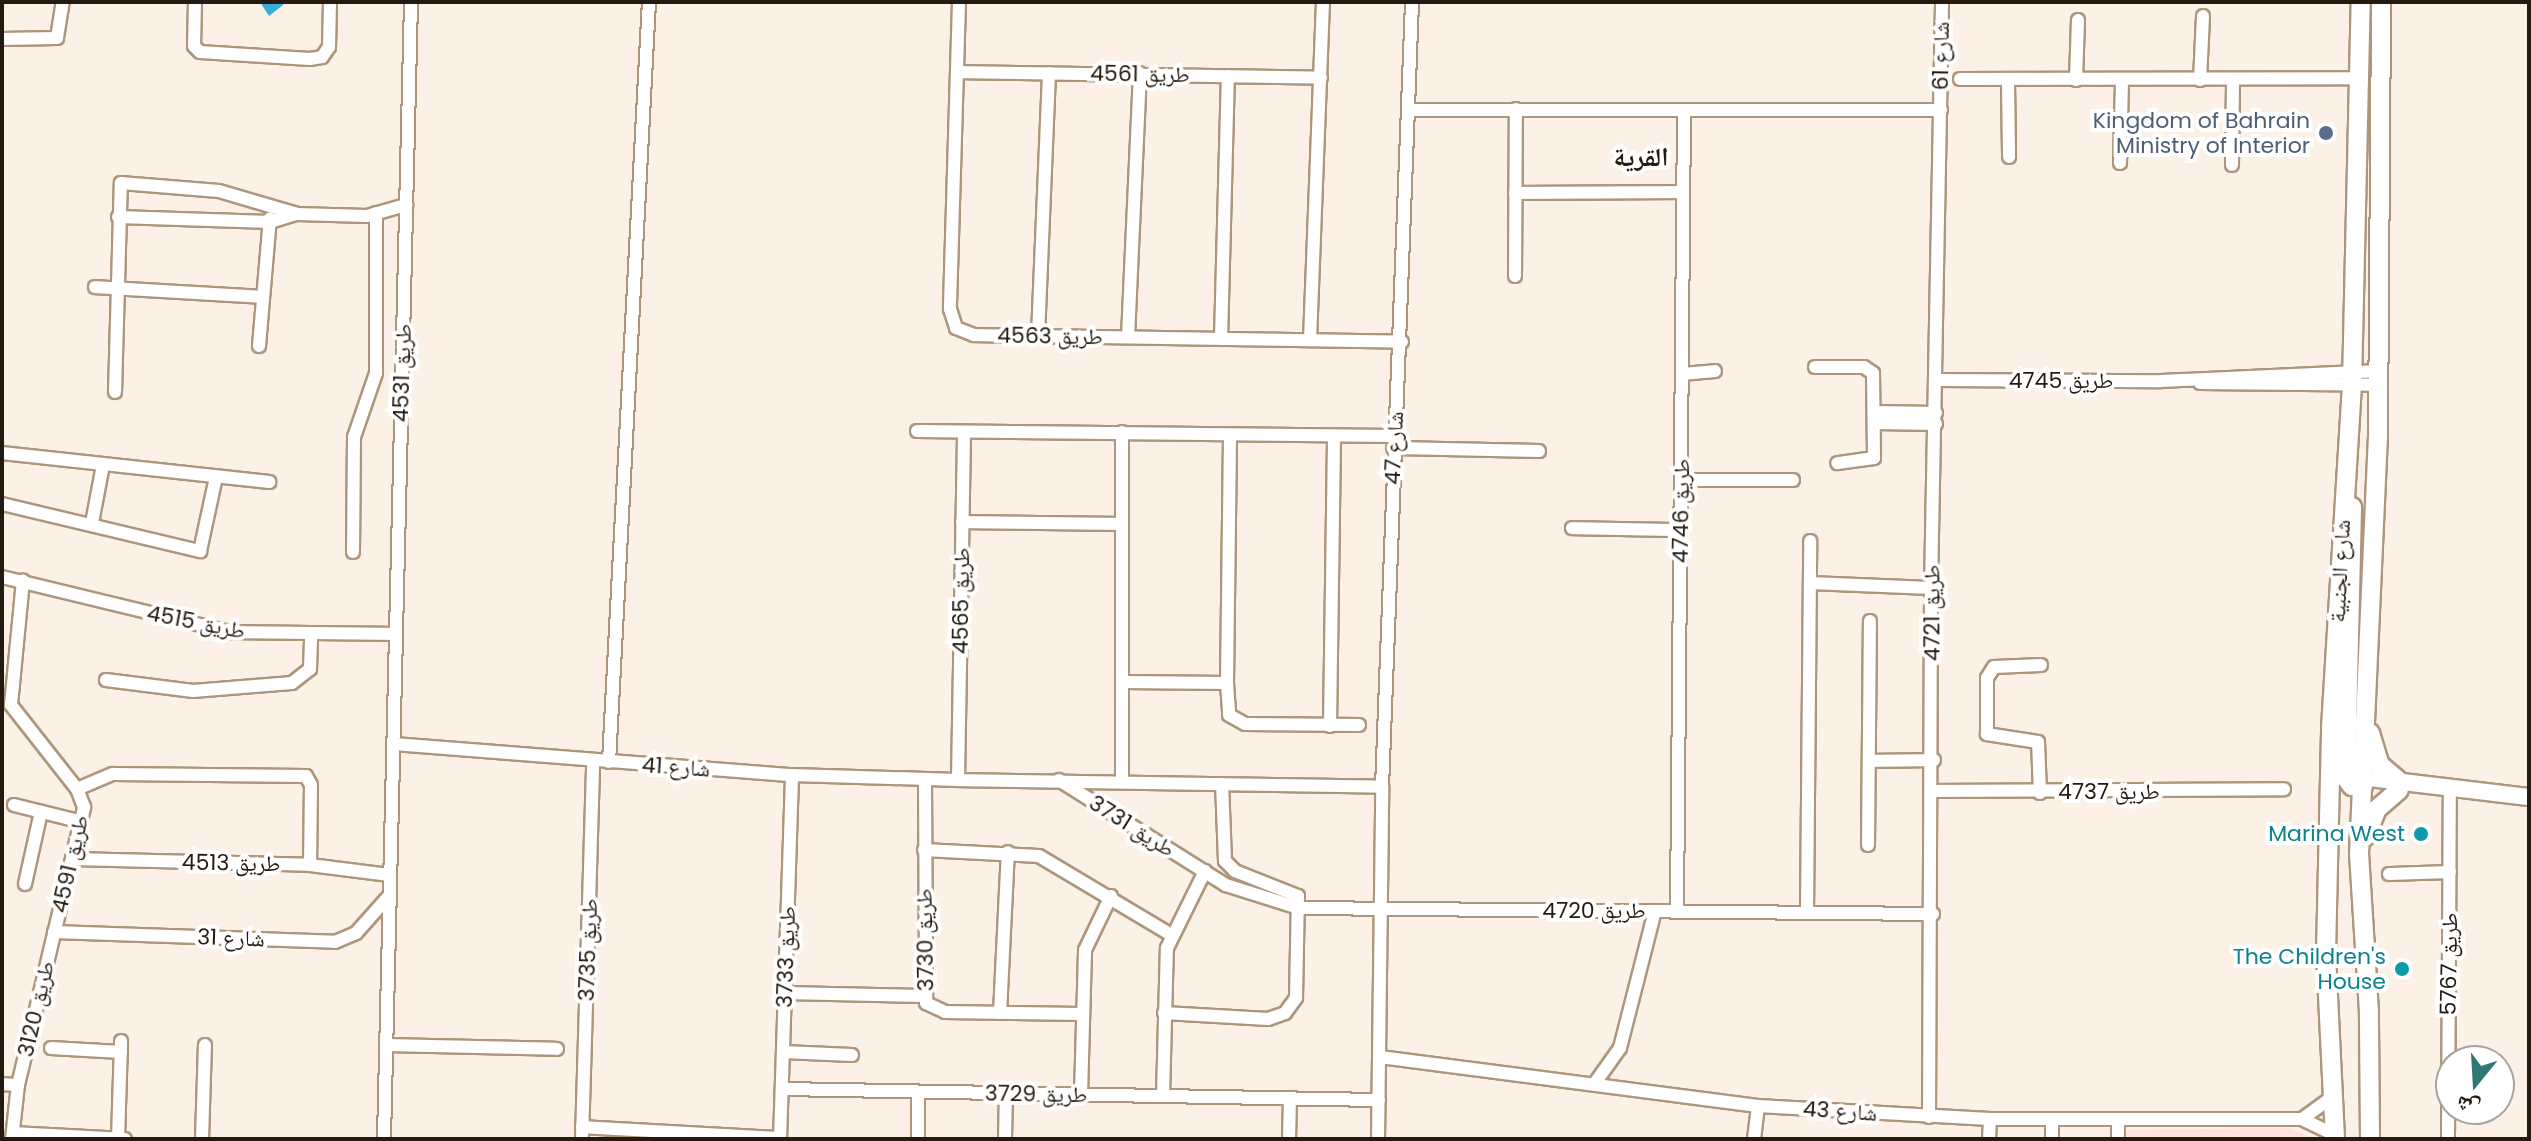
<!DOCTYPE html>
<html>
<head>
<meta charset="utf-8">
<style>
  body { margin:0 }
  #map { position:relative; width:2531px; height:1141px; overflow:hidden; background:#fcf1e6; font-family:Poppins,"Noto Naskh Arabic",sans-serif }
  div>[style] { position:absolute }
  .education>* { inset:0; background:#fde2de }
  .water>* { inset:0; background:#38addb }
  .roads { filter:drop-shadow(2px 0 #ae967c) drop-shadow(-2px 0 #ae967c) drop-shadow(0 2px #ae967c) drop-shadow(0 -2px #ae967c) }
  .street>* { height:12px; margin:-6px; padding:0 6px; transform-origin:6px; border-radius:6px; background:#fff }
  .secondary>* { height:16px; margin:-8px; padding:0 8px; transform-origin:8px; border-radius:8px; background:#fff }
  .primary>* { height:18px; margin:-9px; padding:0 9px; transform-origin:9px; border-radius:9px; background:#fff }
  .dots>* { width:22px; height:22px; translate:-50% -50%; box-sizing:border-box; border:4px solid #fff; border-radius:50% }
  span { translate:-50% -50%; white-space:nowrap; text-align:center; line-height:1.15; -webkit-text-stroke:8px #fff; paint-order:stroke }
  .street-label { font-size:22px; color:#241a10 }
  .service-label { font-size:22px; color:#4e5e75 }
  .right { translate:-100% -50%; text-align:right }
  .culture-label { font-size:22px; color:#0d838f }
  .quarter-label { font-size:26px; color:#241a10; font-weight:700 }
  .frame { position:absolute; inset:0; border:4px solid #241a10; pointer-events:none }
  .north { position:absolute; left:2435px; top:1045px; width:80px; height:80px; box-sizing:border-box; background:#fff; border:2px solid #a7a39f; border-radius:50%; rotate:198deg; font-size:22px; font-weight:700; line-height:32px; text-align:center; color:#241a10 }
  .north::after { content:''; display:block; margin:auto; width:28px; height:36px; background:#2e7773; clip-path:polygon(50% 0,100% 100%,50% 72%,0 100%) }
</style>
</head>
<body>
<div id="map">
  <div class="education">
    <div style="clip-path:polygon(2289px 1128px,2314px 1139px,2122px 1139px,2122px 1130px)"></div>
  </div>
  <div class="water">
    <div style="clip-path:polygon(260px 2px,283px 2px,283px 5px,269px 16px)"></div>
  </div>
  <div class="roads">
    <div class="street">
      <div style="left:195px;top:2px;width:44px;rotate:91.3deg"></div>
      <div style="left:194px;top:46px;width:8px;rotate:45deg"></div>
      <div style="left:200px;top:52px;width:110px;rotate:3.6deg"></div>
      <div style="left:310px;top:59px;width:12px;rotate:-9deg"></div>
      <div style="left:322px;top:57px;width:12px;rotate:-55deg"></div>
      <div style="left:329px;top:47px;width:45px;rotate:-88.7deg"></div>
      <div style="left:959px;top:2px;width:307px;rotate:91.7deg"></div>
      <div style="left:950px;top:309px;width:20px;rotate:72deg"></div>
      <div style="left:956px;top:328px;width:19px;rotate:21deg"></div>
      <div style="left:974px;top:335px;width:428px;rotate:0.9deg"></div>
      <div style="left:2px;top:39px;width:55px;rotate:-1deg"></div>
      <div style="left:57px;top:38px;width:36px;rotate:-81deg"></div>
      <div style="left:959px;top:72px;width:362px;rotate:0.9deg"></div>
      <div style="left:1960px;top:79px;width:401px;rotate:-0.1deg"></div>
      <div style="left:2076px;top:80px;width:60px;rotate:-88.1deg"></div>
      <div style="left:2200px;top:80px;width:64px;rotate:-87.3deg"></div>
      <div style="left:2008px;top:81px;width:76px;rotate:89.2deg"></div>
      <div style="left:1409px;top:110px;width:532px"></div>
      <div style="left:2120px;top:163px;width:82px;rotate:-88.6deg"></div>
      <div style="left:2232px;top:165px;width:85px;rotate:-89.3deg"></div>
      <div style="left:1515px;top:193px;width:168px;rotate:-0.3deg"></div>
      <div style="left:118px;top:217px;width:152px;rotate:1.9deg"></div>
      <div style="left:270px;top:222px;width:28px;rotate:-17deg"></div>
      <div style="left:297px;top:214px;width:70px;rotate:1.6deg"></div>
      <div style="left:367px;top:216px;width:41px;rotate:-15.8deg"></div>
      <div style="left:1515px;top:276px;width:167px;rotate:-89.7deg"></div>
      <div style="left:95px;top:287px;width:168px;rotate:3.4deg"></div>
      <div style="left:1038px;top:336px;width:263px;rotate:-87.6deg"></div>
      <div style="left:1128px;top:337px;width:264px;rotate:-87.4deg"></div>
      <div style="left:1221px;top:339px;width:263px;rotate:-88.5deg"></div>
      <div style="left:1310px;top:340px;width:338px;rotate:-87.8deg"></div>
      <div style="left:259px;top:346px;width:128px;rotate:-85.1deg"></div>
      <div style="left:1815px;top:367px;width:49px"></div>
      <div style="left:1864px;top:367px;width:11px;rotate:34deg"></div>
      <div style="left:1873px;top:373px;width:85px;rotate:89.3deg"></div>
      <div style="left:1874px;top:458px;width:37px;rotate:172deg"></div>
      <div style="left:1682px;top:374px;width:33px;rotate:-5deg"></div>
      <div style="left:1938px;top:380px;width:223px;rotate:0.3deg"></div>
      <div style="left:2161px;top:381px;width:218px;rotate:-2.6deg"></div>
      <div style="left:2200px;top:383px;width:179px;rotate:0.6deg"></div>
      <div style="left:115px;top:392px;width:209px;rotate:-88.4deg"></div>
      <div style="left:121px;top:183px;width:98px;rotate:4.7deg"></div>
      <div style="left:219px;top:191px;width:81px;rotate:16.4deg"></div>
      <div style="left:1875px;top:412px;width:61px;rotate:0.9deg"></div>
      <div style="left:1875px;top:423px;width:61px;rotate:0.9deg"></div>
      <div style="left:917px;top:431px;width:477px;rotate:0.6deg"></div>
      <div style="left:1122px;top:432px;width:350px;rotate:90deg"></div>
      <div style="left:1393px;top:448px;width:146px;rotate:1.2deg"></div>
      <div style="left:2px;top:453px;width:269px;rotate:6.2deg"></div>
      <div style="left:1681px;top:480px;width:112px"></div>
      <div style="left:2px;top:504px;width:204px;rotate:13.4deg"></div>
      <div style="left:200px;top:551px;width:76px;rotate:-77.8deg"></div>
      <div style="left:962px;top:522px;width:156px;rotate:0.7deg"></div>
      <div style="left:92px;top:523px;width:59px;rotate:-79.3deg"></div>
      <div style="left:1572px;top:528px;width:108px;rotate:1.1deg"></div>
      <div style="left:353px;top:552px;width:115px;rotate:-89.5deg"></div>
      <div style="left:354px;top:437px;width:68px;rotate:-71deg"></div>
      <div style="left:376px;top:373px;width:160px;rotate:-90deg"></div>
      <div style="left:2px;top:577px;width:235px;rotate:13.6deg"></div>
      <div style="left:230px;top:632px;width:165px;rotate:0.7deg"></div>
      <div style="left:1810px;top:583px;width:121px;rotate:2.4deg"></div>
      <div style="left:106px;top:680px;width:88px;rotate:7.2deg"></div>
      <div style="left:193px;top:691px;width:99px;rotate:-4.6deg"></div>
      <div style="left:292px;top:683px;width:23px;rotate:-38deg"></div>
      <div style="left:310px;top:669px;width:35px;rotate:-88deg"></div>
      <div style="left:1123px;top:682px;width:104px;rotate:0.6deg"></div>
      <div style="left:1227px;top:683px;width:32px;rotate:86deg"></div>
      <div style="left:1229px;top:715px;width:18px;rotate:29deg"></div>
      <div style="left:1245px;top:724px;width:114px;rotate:0.5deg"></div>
      <div style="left:1227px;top:683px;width:248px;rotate:-89.3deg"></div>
      <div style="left:1330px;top:726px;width:290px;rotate:-89.2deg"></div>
      <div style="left:394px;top:744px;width:399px;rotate:4.5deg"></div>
      <div style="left:792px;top:775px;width:166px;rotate:1.7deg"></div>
      <div style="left:958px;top:780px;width:348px;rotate:-89deg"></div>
      <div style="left:1869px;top:761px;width:65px;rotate:-0.9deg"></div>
      <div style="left:609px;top:762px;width:761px;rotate:-86.99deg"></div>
      <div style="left:958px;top:780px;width:424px;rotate:0.9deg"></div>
      <div style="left:1059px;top:780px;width:197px;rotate:32.2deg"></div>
      <div style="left:1226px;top:885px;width:77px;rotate:17.5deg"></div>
      <div style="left:1299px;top:908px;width:634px;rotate:0.54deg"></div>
      <div style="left:925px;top:781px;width:222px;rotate:89.7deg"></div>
      <div style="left:926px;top:1003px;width:21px;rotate:25deg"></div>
      <div style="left:945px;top:1012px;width:136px;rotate:0.8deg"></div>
      <div style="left:77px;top:789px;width:39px;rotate:-23deg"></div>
      <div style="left:113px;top:774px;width:193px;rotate:0.6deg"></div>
      <div style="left:306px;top:776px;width:10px;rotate:61deg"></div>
      <div style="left:311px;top:785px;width:80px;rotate:90.7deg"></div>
      <div style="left:1934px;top:791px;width:350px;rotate:-0.3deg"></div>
      <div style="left:2040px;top:793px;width:51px;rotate:-92.2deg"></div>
      <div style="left:2038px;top:742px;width:52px;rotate:-171.1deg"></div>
      <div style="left:1987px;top:734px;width:56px;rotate:-90deg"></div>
      <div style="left:1987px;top:678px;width:13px;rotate:-58deg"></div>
      <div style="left:1994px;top:667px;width:47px;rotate:-2.4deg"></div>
      <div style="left:14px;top:805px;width:70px;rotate:14deg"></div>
      <div style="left:1868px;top:845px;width:224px;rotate:-89.5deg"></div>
      <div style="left:924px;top:850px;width:115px;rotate:3deg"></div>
      <div style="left:1039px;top:856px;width:152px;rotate:30.8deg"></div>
      <div style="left:72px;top:859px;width:238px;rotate:1.4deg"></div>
      <div style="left:310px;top:865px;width:80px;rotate:7.2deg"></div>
      <div style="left:2389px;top:874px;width:61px;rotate:-1.9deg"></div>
      <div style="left:25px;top:884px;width:74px;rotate:-77.5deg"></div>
      <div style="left:1677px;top:911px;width:800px;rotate:-89.5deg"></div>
      <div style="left:1807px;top:913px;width:372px;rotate:-89.5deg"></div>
      <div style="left:54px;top:932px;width:281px;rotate:2deg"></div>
      <div style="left:335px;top:942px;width:23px;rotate:-23deg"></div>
      <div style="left:356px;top:933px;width:50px;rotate:-48.3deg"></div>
      <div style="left:785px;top:993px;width:138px;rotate:1.2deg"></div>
      <div style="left:1000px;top:1013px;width:161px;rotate:-87.2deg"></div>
      <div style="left:1164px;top:1013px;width:104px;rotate:3.3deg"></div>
      <div style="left:1268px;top:1019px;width:18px;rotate:-19deg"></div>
      <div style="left:1285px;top:1013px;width:19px;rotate:-54deg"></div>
      <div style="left:1296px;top:998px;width:102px;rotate:-88.9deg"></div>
      <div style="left:1298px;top:896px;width:68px;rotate:-158.4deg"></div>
      <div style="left:1235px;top:871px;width:14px;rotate:-135deg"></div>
      <div style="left:1225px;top:861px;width:77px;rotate:-92.2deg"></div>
      <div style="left:386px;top:1045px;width:171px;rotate:1.3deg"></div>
      <div style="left:51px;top:1048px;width:70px;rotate:3.3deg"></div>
      <div style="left:783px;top:1052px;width:69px;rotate:2.5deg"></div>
      <div style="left:1380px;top:1057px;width:381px;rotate:7.4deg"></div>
      <div style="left:1758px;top:1106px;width:232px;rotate:3.2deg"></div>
      <div style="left:1990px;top:1119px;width:312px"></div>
      <div style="left:2302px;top:1119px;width:37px;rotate:26deg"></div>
      <div style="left:1595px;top:1083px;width:43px;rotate:-54.5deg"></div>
      <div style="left:1620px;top:1048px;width:141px;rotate:-75.7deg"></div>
      <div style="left:2px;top:1084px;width:16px;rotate:4deg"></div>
      <div style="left:782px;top:1089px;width:597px;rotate:1.06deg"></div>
      <div style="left:1081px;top:1095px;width:145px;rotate:-88.4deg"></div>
      <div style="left:1085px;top:950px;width:60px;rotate:-64.3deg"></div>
      <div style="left:1163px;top:1096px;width:148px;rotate:-88.5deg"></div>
      <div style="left:1167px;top:948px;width:86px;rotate:-63.7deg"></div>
      <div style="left:1929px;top:1117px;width:529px;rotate:-89.78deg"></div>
      <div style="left:1931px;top:588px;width:586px;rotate:-88.92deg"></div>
      <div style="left:2302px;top:1119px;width:39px;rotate:-36deg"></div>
      <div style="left:582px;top:1127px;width:198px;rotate:3.2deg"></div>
      <div style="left:13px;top:1133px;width:112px;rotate:3.1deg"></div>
      <div style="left:12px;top:1139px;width:54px;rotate:-83.7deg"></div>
      <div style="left:18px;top:1085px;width:286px;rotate:-76.6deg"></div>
      <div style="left:84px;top:807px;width:19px;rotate:-111deg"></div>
      <div style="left:77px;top:789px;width:107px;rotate:-128.2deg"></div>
      <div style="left:11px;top:705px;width:125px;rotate:-84.5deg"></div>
      <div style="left:118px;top:1139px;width:98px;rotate:-88.2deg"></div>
      <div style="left:202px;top:1139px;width:94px;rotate:-88.2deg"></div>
      <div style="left:384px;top:1139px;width:1137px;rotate:-88.64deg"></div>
      <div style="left:582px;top:1139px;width:379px;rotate:-88.3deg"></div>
      <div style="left:780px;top:1139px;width:364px;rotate:-88.1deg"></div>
      <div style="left:918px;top:1139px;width:47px;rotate:-90deg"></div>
      <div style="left:1005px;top:1139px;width:46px;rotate:-88.8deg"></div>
      <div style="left:1289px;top:1139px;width:41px;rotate:-88.6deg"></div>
      <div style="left:1378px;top:1139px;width:352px;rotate:-89.3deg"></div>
      <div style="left:1382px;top:787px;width:786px;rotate:-87.81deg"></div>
      <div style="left:1754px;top:1139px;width:33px;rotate:-83deg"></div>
      <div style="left:1989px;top:1139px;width:20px;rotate:-87deg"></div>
      <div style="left:2052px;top:1139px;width:19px;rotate:-90deg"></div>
      <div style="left:2118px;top:1139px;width:19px;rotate:-90deg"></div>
      <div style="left:2448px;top:1139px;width:350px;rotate:-89.7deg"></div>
    </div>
    <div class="secondary">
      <div style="left:2352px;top:776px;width:178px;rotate:6.8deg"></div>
    </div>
    <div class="primary">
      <div style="left:2352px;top:507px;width:271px;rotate:91.3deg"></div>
      <div style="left:2346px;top:778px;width:10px;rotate:53deg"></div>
      <div style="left:2352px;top:786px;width:11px;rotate:5deg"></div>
      <div style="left:2370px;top:733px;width:34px;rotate:73deg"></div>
      <div style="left:2380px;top:765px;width:23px;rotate:40deg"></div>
      <div style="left:2366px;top:836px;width:29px;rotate:-68deg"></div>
      <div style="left:2377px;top:809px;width:29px;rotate:-41deg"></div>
      <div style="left:2335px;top:1139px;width:186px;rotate:-92.8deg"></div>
      <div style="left:2326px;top:953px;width:225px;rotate:-88.7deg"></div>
      <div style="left:2331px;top:728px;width:344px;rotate:-86.5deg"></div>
      <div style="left:2352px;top:385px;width:383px;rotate:-88.7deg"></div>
      <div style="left:2370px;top:1139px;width:127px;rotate:-90.5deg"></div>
      <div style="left:2369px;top:1012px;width:158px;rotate:-93.6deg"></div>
      <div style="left:2359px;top:854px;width:417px;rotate:-87.4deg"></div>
      <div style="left:2378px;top:437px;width:435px;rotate:-89.6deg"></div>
    </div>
  </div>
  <div class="dots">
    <div style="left:2326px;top:133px;background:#5c6f8a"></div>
    <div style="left:2421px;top:834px;background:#0f9aa8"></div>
    <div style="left:2402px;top:969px;background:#0f9aa8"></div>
  </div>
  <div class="street-label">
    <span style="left:1941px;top:56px;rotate:-89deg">شارع 61</span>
    <span style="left:1140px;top:74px;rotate:1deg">طريق 4561</span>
    <span style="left:1050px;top:336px;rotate:1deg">طريق 4563</span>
    <span style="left:402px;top:373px;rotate:-88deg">طريق 4531</span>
    <span style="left:2061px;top:381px">طريق 4745</span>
    <span style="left:1394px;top:448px;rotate:-87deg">شارع 47</span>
    <span style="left:1681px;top:511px;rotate:-89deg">طريق 4746</span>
    <span style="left:2340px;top:571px;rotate:-87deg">شارع الجنبية</span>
    <span style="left:961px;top:601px;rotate:-89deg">طريق 4565</span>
    <span style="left:1932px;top:613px;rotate:-90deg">طريق 4721</span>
    <span style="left:196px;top:622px;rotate:11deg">طريق 4515</span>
    <span style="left:676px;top:767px;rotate:4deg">شارع 41</span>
    <span style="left:2109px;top:792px">طريق 4737</span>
    <span style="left:1132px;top:826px;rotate:32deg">طريق 3731</span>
    <span style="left:231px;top:863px;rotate:1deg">طريق 4513</span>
    <span style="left:70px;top:864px;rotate:-77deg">طريق 4591</span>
    <span style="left:1594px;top:911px">طريق 4720</span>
    <span style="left:231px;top:938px;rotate:2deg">شارع 31</span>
    <span style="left:925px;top:940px;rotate:-91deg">طريق 3730</span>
    <span style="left:588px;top:950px;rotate:-88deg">طريق 3735</span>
    <span style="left:786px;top:957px;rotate:-88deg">طريق 3733</span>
    <span style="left:2449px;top:964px;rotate:-89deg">طريق 5767</span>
    <span style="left:36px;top:1009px;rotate:-77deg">طريق 3120</span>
    <span style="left:1036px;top:1094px;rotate:1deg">طريق 3729</span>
    <span style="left:1840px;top:1111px;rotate:4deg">شارع 43</span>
  </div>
  <div class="service-label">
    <span class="right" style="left:2310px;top:133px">Kingdom of Bahrain<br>Ministry of Interior</span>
  </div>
  <div class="culture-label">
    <span class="right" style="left:2405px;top:834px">Marina West</span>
    <span class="right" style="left:2386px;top:969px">The Children's<br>House</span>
  </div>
  <div class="quarter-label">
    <span style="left:1641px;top:158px">القرية</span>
  </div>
  <div class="frame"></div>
  <div class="north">ش</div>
</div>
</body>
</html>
